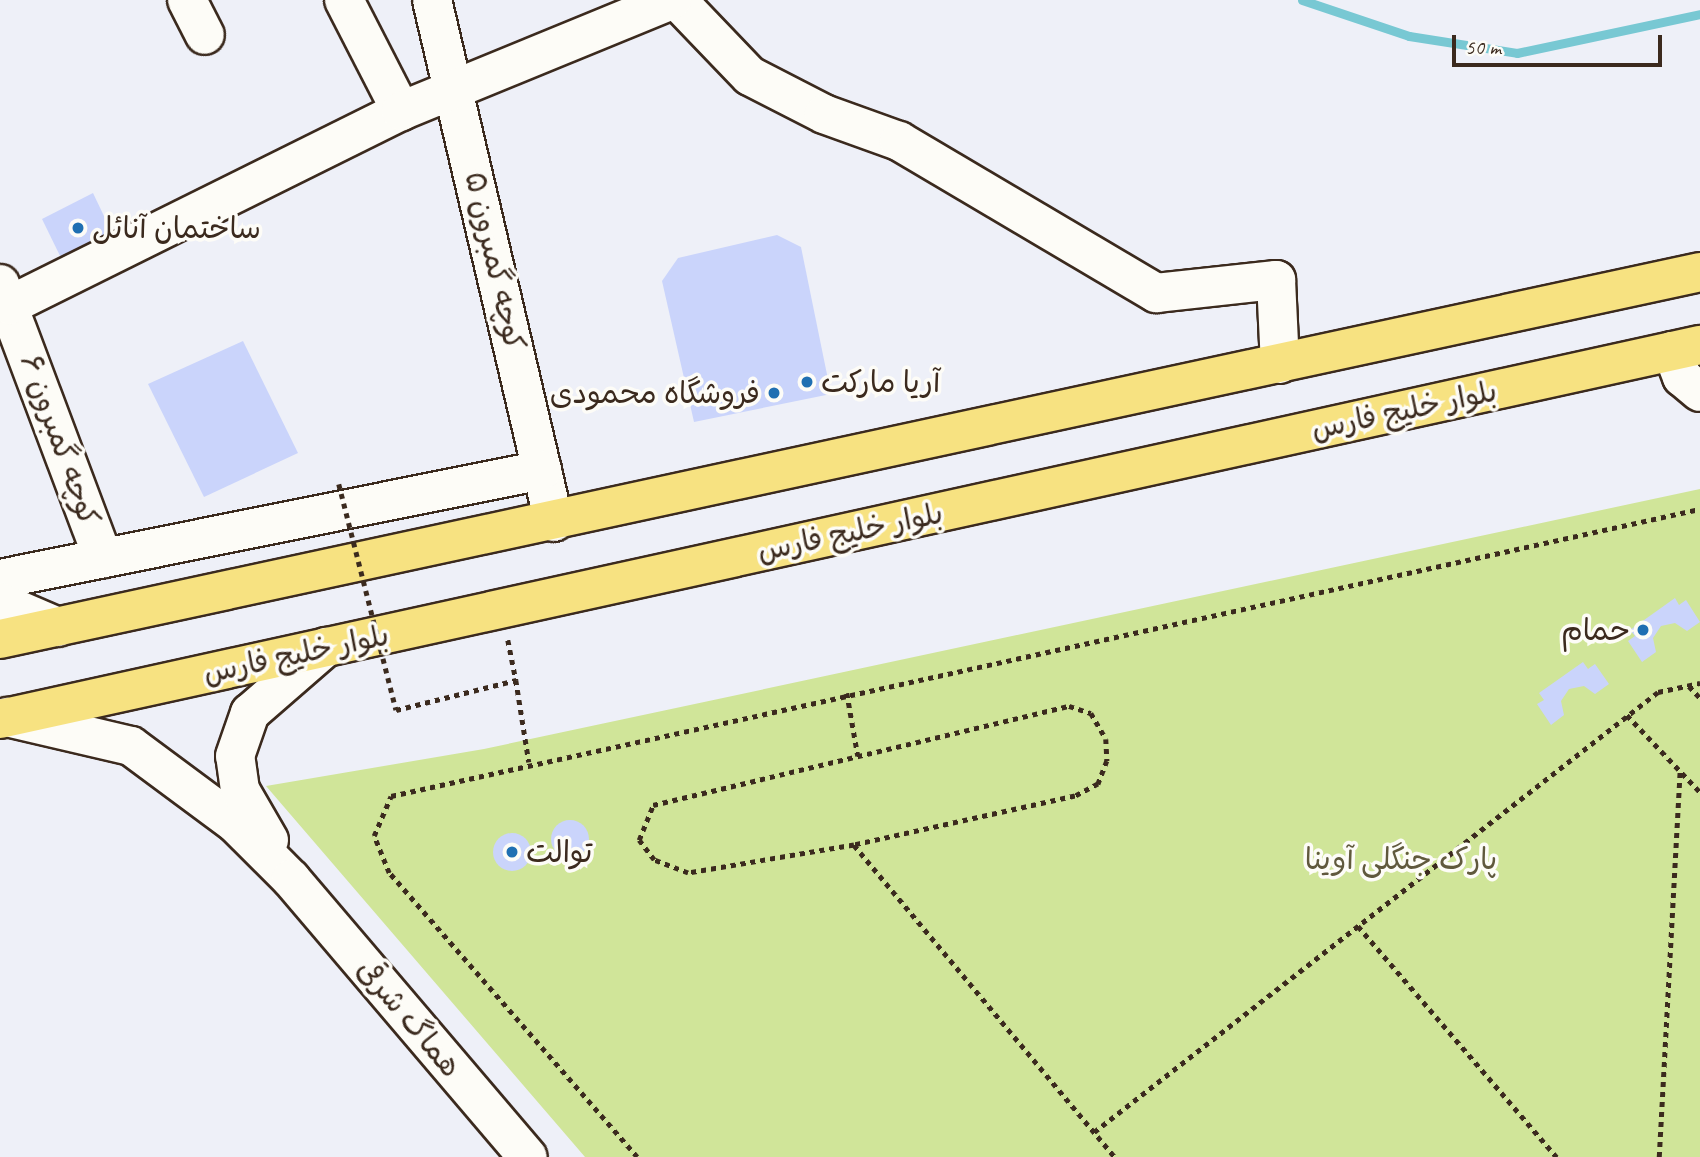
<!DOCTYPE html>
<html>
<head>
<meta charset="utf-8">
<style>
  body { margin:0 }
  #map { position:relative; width:1700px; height:1157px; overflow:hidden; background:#eef0f8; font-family:Caveat,"Playpen Sans Arabic",sans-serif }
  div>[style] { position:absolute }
  .green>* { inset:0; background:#d0e599 }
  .stream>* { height:9px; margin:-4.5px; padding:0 4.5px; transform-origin:4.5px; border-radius:4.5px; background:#78c8d3 }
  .building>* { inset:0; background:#cad4fb }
  .round { border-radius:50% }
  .path>* { height:4.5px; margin-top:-2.25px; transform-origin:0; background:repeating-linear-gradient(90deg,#3b2a1e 0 5px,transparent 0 10px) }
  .roads { filter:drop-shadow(2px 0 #3b2a1e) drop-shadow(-2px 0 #3b2a1e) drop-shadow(0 2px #3b2a1e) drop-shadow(0 -2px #3b2a1e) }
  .minor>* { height:38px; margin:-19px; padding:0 19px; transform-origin:19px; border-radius:19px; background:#fdfcf7 }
  .major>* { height:38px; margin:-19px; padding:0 19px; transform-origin:19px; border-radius:19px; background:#f7e281 }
  .path-bridge>* { height:4.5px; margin-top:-2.25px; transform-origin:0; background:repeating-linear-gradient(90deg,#3b2a1e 0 5px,transparent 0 10px) }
  .dots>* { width:19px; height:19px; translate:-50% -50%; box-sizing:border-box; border:4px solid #fdfcf7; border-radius:50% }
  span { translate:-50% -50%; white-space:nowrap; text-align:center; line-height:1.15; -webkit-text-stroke:7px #fdfcf7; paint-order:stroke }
  .poi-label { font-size:30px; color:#3b2a1e }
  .left { translate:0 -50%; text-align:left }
  .right { translate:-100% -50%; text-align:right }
  .street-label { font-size:30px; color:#3b2a1e }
  .park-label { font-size:30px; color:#60593d }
  .scale { position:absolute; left:1452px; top:35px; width:210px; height:32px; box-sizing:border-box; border:4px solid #3b2a1e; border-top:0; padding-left:9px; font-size:21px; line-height:24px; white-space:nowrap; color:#3b2a1e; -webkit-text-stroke:5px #fdfcf7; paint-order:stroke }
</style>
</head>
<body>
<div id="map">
  <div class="green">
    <div style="clip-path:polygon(1700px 489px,1700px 1157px,585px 1157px,266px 786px,484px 749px)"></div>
  </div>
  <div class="stream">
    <div style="left:1302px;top:0;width:113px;rotate:18.6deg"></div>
    <div style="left:1409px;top:36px;width:109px;rotate:8.9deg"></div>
    <div style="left:1517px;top:53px;width:187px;rotate:-12deg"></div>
  </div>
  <div class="building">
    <div style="clip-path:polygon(93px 193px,114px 237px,63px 262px,42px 219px)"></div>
    <div style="clip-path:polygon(777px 235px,801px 247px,831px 394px,694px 422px,662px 281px,678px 258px)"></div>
    <div style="clip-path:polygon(243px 341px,298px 453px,204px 497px,148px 384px)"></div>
    <div style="clip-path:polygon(1675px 598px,1679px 605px,1686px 600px,1700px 622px,1687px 631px,1675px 623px,1661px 626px,1653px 638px,1656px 652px,1642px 662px,1628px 641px,1635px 636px,1630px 630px)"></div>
    <div style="clip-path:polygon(1583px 662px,1588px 669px,1595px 664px,1609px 684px,1595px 694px,1584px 686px,1569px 689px,1561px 701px,1564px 715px,1551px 725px,1537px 704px,1544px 700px,1539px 693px)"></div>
    <div class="round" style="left:551px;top:820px;width:38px;height:38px"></div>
    <div class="round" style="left:493px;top:833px;width:38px;height:38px"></div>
  </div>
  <div class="path">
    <div style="left:508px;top:640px;width:41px;rotate:78.7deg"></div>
    <div style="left:1689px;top:686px;width:16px;rotate:47deg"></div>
    <div style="left:847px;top:693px;width:64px;rotate:80.1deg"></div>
    <div style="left:1069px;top:706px;width:23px;rotate:18deg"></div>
    <div style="left:1091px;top:713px;width:30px;rotate:60deg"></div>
    <div style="left:1106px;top:739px;width:22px;rotate:87deg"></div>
    <div style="left:1107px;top:761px;width:25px;rotate:111deg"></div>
    <div style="left:1098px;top:784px;width:26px;rotate:152deg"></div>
    <div style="left:1075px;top:796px;width:226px;rotate:167.5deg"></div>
    <div style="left:854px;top:845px;width:168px;rotate:170.4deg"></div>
    <div style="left:688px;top:873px;width:36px;rotate:-159deg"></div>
    <div style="left:654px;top:860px;width:25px;rotate:-127deg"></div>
    <div style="left:639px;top:840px;width:38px;rotate:-68deg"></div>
    <div style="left:653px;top:805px;width:428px;rotate:-13.4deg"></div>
    <div style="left:396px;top:710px;width:124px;rotate:-14deg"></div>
    <div style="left:516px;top:680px;width:83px;rotate:81deg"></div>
    <div style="left:1627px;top:715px;width:106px;rotate:46.5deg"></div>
    <div style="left:854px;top:845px;width:407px;rotate:50.1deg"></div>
    <div style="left:1358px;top:926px;width:305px;rotate:49.3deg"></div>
    <div style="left:1094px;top:1132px;width:715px;rotate:-37.96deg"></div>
    <div style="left:1658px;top:692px;width:43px;rotate:-12.1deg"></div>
    <div style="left:637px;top:1157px;width:377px;rotate:-131.1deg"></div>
    <div style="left:389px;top:873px;width:40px;rotate:-112deg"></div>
    <div style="left:374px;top:836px;width:43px;rotate:-67deg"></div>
    <div style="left:391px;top:796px;width:1340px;rotate:-12.37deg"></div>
    <div style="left:1659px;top:1157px;width:387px;rotate:-86.9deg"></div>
  </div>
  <div class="roads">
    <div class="minor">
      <div style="left:187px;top:0;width:39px;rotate:63deg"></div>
      <div style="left:344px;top:0;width:125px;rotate:62.8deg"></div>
      <div style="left:432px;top:0;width:536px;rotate:76.85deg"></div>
      <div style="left:677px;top:0;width:105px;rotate:46.2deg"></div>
      <div style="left:750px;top:76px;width:83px;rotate:27.2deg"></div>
      <div style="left:824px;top:114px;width:80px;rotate:19.8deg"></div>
      <div style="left:899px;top:141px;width:299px;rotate:30.6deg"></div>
      <div style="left:1156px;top:293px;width:121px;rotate:-6.2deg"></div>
      <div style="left:1276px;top:280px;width:84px;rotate:87.3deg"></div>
      <div style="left:0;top:284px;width:293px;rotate:69.4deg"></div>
      <div style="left:10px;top:305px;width:436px;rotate:-26.4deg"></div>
      <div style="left:401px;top:111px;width:293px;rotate:-22.3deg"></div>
      <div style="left:1672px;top:351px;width:28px;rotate:69deg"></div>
      <div style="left:1682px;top:377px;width:23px;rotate:40deg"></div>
      <div style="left:0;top:579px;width:553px;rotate:-11.37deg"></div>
      <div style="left:0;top:602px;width:63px;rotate:23.3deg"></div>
      <div style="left:7px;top:717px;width:127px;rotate:13.2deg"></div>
      <div style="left:131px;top:746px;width:131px;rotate:36.6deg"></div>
      <div style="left:236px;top:824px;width:78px;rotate:45deg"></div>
      <div style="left:291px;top:879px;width:365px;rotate:49.6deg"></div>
      <div style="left:269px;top:840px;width:58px;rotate:-120.1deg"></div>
      <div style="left:240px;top:790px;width:34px;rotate:-98deg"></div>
      <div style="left:235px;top:756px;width:46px;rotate:-70.8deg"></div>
      <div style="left:250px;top:713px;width:101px;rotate:-41deg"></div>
    </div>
    <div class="major">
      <div style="left:0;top:639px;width:1739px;rotate:-12.18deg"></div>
      <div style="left:0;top:719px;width:1741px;rotate:-12.41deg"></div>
    </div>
  </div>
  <div class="path-bridge">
    <div style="left:339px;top:484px;width:233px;rotate:75.8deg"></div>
  </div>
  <div class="dots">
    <div style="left:78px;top:228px;background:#1f6fb2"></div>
    <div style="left:807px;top:382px;background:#1f6fb2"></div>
    <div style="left:774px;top:393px;background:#1f6fb2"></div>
    <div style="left:1643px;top:630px;background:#1f6fb2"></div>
    <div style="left:512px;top:852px;background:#1f6fb2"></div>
  </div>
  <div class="poi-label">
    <span class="left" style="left:92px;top:228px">ساختمان آنائل</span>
    <span class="left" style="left:821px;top:382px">آریا مارکت</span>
    <span class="right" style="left:760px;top:393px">فروشگاه محمودی</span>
    <span class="right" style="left:1629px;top:630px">حمام</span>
    <span class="left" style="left:526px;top:852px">توالت</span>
  </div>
  <div class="street-label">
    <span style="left:495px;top:261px;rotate:77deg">کوچه گمبرون ۵</span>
    <span style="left:1404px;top:410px;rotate:-12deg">بلوار خلیج فارس</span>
    <span style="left:60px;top:440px;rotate:70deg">کوچه گمبرون ۶</span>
    <span style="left:850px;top:532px;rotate:-12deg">بلوار خلیج فارس</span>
    <span style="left:296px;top:654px;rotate:-12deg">بلوار خلیج فارس</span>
    <span style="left:409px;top:1018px;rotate:50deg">هماگ شرقی</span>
  </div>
  <div class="park-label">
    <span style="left:1401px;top:859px">پارک جنگلی آوینا</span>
  </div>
  <div class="scale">50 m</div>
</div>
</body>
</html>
